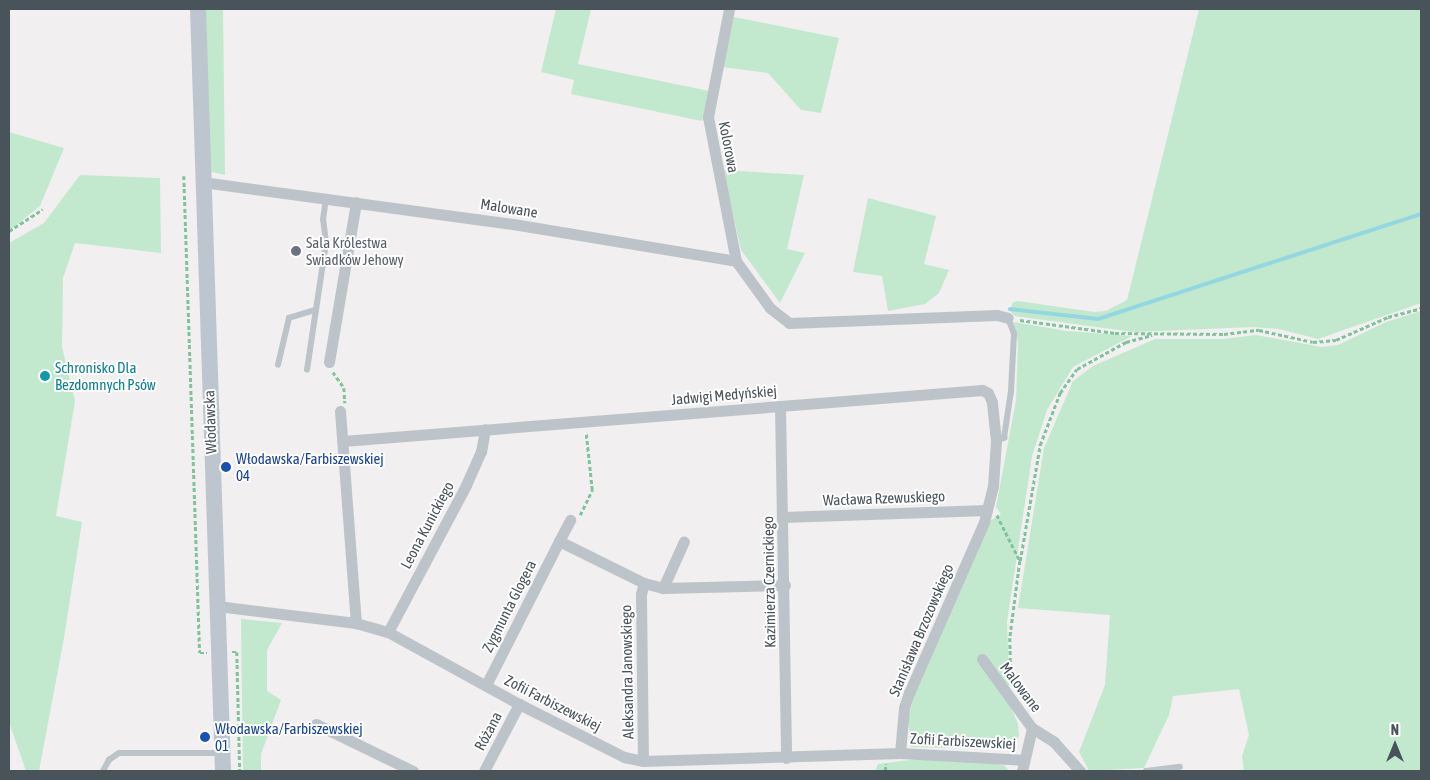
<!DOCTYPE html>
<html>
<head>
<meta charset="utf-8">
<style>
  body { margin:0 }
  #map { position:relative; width:1430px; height:780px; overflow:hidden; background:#f1efef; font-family:"Asap Condensed",sans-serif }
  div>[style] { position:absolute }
  .green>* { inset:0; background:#c2e9ce }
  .stream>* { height:4px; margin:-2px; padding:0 2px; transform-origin:2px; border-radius:2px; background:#95d7e1 }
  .path>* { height:2.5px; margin-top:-1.25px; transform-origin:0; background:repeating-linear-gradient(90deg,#7fc39b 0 4px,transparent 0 6.5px) }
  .service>* { height:5.5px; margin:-2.75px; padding:0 2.75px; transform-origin:2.75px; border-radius:2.75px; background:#bcc4ca }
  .minor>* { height:11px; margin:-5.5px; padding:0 5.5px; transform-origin:5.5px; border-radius:5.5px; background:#bcc4ca }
  .secondary>* { height:16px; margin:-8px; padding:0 8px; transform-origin:8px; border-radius:8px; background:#bdc6ce }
  .dots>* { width:14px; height:14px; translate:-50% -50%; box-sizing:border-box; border:2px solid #fff; border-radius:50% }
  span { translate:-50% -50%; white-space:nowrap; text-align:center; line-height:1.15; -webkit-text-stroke:4px #fff; paint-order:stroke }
  .street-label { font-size:15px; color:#49535a }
  .worship-label { font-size:15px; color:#5b616d }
  .left { translate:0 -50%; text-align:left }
  .culture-label { font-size:15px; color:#0d838f }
  .transit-label { font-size:15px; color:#164399 }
  .frame { position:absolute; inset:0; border:10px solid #49535a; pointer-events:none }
  .north { position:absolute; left:1370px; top:720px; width:50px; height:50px; -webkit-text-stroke:4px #fff; paint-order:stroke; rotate:0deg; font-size:14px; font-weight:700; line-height:20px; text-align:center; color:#49535a }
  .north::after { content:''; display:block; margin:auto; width:18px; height:22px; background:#49535a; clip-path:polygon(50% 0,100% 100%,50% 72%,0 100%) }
</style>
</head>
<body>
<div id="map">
  <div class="green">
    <div style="clip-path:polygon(204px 9px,223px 9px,225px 175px,208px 171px)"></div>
    <div style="clip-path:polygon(556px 9px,591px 9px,578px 64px,709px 91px,702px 121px,571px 94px,574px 80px,541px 72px)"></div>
    <div style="clip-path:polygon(1199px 9px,1421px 9px,1421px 303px,1318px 339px,1279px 329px,1253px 327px,1134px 332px,1015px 316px,1010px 311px,1013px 302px,1018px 301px,1094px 312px,1106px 311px,1127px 300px)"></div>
    <div style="clip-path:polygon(724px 15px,839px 38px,821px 113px,801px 110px,768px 73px,715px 66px)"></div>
    <div style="clip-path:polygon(9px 132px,64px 148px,40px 206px,9px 231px)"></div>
    <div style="clip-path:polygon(723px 170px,804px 175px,787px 249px,805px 253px,780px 303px,741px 250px)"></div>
    <div style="clip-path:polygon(80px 175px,160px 178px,161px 253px,75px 243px,63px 278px,62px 347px,75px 401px,56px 516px,82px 522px,64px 638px,39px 771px,26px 771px,9px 722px,9px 243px,44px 223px)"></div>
    <div style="clip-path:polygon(868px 198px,936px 216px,924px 264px,949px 270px,939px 293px,925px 304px,888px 311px,882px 276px,853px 272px)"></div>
    <div style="clip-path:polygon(1421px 311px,1421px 771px,1244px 771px,1242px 756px,1249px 735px,1239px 689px,1173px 696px,1169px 715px,1144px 768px,1089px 771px,1079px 752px,1105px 685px,1110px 615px,1018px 608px,1044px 448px,1073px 381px,1093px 366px,1155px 339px,1223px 339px,1256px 335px,1322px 347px,1338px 345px,1386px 322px)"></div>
    <div style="clip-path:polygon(1013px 322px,1067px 331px,1132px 336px,1073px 367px,1047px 410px,1032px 456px,1007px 622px,1010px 705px,1018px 724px,1019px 736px,1015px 744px,996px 749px,911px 747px,908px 720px,915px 691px,990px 521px,1001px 514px,996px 507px,1016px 400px,1018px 342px)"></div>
    <div style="clip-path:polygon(241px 619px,282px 623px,267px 650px,267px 691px,281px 700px,261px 754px,261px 771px,243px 771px)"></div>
    <div style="clip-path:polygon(918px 759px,994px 763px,1005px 766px,1009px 771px,875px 771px,878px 764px)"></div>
  </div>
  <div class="stream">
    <div style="left:1010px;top:309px;width:89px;rotate:6.5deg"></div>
    <div style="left:1098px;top:319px;width:340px;rotate:-18deg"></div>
  </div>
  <div class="path">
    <div style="left:184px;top:176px;width:477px;rotate:88.1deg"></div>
    <div style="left:200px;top:653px;width:7px"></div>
    <div style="left:9px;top:231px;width:40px;rotate:-32.9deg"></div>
    <div style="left:1020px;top:320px;width:96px;rotate:7.8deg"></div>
    <div style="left:1115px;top:333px;width:109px;rotate:0.5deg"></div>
    <div style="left:1224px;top:334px;width:35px;rotate:-7deg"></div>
    <div style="left:1259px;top:330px;width:55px;rotate:12.5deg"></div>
    <div style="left:1313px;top:342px;width:23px;rotate:-5deg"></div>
    <div style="left:1336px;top:340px;width:57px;rotate:-23.9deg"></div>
    <div style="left:1388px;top:317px;width:34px;rotate:-15deg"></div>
    <div style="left:333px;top:372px;width:19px;rotate:55deg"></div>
    <div style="left:344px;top:388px;width:15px;rotate:86deg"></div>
    <div style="left:580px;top:515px;width:28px;rotate:-64deg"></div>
    <div style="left:592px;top:490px;width:57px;rotate:-96deg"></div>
    <div style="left:997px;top:515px;width:51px;rotate:63.4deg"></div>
    <div style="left:1020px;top:561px;width:78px;rotate:97.4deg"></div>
    <div style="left:1010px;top:638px;width:42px;rotate:88.6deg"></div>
    <div style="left:1020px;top:561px;width:118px;rotate:-80.2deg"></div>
    <div style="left:1040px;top:445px;width:56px;rotate:-69deg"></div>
    <div style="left:1060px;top:393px;width:29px;rotate:-55deg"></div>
    <div style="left:1077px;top:369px;width:56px;rotate:-28.9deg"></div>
    <div style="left:1126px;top:342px;width:27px;rotate:-15deg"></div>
    <div style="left:232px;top:652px;width:5px"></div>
    <div style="left:237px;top:652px;width:119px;rotate:88.6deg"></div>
    <div style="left:885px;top:771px;width:7px;rotate:-82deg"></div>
  </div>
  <div class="service">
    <div style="left:278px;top:365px;width:48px;rotate:-76.8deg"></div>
    <div style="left:289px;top:318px;width:28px;rotate:-17deg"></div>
    <div style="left:316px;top:310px;width:68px;rotate:-81.5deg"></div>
    <div style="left:326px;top:243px;width:23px;rotate:-97deg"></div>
    <div style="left:323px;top:220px;width:22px;rotate:-82deg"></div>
    <div style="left:307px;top:370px;width:61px;rotate:-81.5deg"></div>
    <div style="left:996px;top:441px;width:9px;rotate:-21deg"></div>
    <div style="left:1004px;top:438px;width:48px;rotate:-81.5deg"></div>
    <div style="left:1011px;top:391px;width:57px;rotate:-87deg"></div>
    <div style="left:1014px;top:334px;width:17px;rotate:-111deg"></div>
    <div style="left:103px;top:771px;width:13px;rotate:-61deg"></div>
    <div style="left:109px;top:760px;width:12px;rotate:-35deg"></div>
    <div style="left:119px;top:753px;width:101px"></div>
    <div style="left:1146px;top:771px;width:34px;rotate:-7deg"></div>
  </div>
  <div class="minor">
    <div style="left:729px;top:9px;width:110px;rotate:101deg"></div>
    <div style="left:708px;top:117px;width:147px;rotate:79deg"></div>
    <div style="left:202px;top:182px;width:314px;rotate:7.7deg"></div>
    <div style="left:513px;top:224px;width:226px;rotate:9.4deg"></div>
    <div style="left:736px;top:261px;width:58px;rotate:54.1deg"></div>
    <div style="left:770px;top:308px;width:24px;rotate:38deg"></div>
    <div style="left:789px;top:323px;width:208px;rotate:-2.2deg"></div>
    <div style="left:997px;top:315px;width:11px;rotate:15deg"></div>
    <div style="left:329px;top:362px;width:162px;rotate:-80.4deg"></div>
    <div style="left:780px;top:406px;width:352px;rotate:89deg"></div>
    <div style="left:340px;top:411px;width:213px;rotate:85.7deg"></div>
    <div style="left:783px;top:517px;width:204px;rotate:-2deg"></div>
    <div style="left:559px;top:541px;width:24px;rotate:-62deg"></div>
    <div style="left:663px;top:588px;width:51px;rotate:-65.9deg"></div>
    <div style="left:217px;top:606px;width:140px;rotate:7deg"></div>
    <div style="left:356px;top:623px;width:33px;rotate:16deg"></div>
    <div style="left:388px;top:632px;width:149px;rotate:28.8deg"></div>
    <div style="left:519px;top:704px;width:118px;rotate:26.8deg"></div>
    <div style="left:624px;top:757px;width:19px;rotate:12deg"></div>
    <div style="left:643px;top:761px;width:257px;rotate:-1.8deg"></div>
    <div style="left:900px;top:753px;width:45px;rotate:-84.9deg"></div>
    <div style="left:904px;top:708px;width:16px;rotate:-72deg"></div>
    <div style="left:909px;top:693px;width:187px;rotate:-66.3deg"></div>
    <div style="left:984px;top:522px;width:37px;rotate:-76deg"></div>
    <div style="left:993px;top:486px;width:45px;rotate:-86.2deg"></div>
    <div style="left:996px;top:441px;width:39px;rotate:-96deg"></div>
    <div style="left:992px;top:402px;width:10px;rotate:-114deg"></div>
    <div style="left:988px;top:393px;width:7px;rotate:-153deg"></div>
    <div style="left:982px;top:390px;width:641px;rotate:175.44deg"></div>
    <div style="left:388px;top:632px;width:166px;rotate:-62deg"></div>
    <div style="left:466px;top:485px;width:36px;rotate:-66deg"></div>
    <div style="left:481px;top:452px;width:23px;rotate:-80deg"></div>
    <div style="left:982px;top:659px;width:85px;rotate:54.1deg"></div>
    <div style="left:1032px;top:728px;width:26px;rotate:32deg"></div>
    <div style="left:1054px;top:742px;width:39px;rotate:48deg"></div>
    <div style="left:486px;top:685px;width:161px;rotate:-63.1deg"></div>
    <div style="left:559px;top:541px;width:95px;rotate:26.3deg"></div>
    <div style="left:644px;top:583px;width:20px;rotate:15deg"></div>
    <div style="left:663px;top:588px;width:122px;rotate:-1.4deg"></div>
    <div style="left:316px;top:724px;width:108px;rotate:25.9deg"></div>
    <div style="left:900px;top:753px;width:124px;rotate:3.2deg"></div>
    <div style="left:643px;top:761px;width:167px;rotate:-90.7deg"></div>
    <div style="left:641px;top:594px;width:11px;rotate:-75deg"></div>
    <div style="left:484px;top:771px;width:76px;rotate:-62.4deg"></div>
    <div style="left:1022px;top:771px;width:44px;rotate:-76.9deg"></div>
  </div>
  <div class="secondary">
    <div style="left:198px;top:9px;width:762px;rotate:88.12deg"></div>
  </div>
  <div class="dots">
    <div style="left:296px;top:251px;background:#6b7280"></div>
    <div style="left:45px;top:376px;background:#0f9aa8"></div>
    <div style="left:226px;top:467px;background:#1a4fb4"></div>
    <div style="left:205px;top:737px;background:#1a4fb4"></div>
  </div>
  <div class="street-label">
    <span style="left:729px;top:147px;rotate:79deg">Kolorowa</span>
    <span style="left:509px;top:208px;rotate:9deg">Malowane</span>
    <span style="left:724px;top:395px;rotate:-5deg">Jadwigi Medyńskiej</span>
    <span style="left:210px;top:422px;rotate:-92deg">Włodawska</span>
    <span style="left:884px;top:498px;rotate:-2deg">Wacława Rzewuskiego</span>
    <span style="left:427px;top:525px;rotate:-62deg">Leona Kunickiego</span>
    <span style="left:769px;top:582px;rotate:-91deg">Kazimierza Czernickiego</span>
    <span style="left:509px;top:606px;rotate:-63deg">Zygmunta Glogera</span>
    <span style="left:921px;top:630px;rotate:-67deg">Stanisława Brzozowskiego</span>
    <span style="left:627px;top:672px;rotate:-91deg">Aleksandra Janowskiego</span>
    <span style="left:1021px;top:687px;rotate:53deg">Malowane</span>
    <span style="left:553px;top:703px;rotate:27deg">Zofii Farbiszewskiej</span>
    <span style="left:488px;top:731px;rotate:-62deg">Różana</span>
    <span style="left:963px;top:741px;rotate:3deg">Zofii Farbiszewskiej</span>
  </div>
  <div class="worship-label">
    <span class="left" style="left:306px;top:251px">Sala Królestwa<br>Swiadków Jehowy</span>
  </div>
  <div class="culture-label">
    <span class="left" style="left:55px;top:376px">Schronisko Dla<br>Bezdomnych Psów</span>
  </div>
  <div class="transit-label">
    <span class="left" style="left:236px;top:467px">Włodawska/Farbiszewskiej<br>04</span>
    <span class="left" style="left:215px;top:737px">Włodawska/Farbiszewskiej<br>01</span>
  </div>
  <div class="frame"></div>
  <div class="north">N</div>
</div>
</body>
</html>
